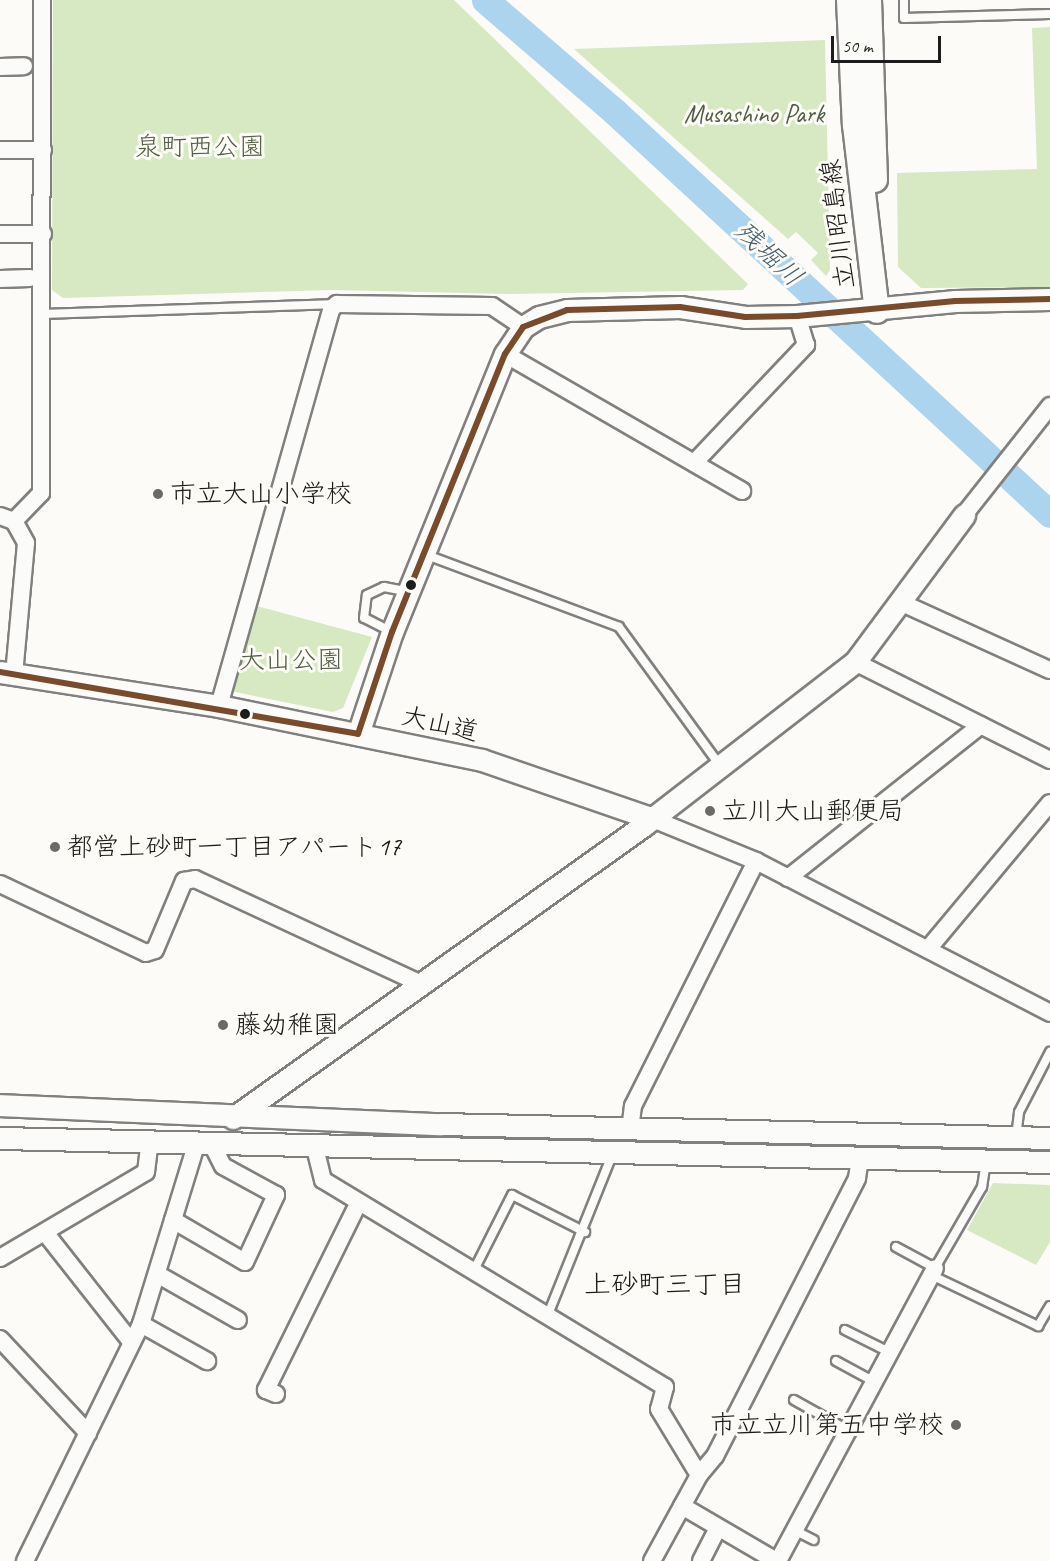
<!DOCTYPE html>
<html>
<head>
<meta charset="utf-8">
<style>
  body { margin:0 }
  #map { position:relative; width:1050px; height:1561px; overflow:hidden; background:#fcfbf8; font-family:Caveat,"Klee One",sans-serif }
  div>[style] { position:absolute }
  .green>* { inset:0; background:#d6e9c2 }
  .river>* { height:27px; margin:-13.5px; padding:0 13.5px; transform-origin:13.5px; border-radius:13.5px; background:#acd4ee }
  .roads { filter:drop-shadow(2px 0 #81807f) drop-shadow(-2px 0 #81807f) drop-shadow(0 2px #81807f) drop-shadow(0 -2px #81807f) }
  .service>* { height:8px; margin:-4px; padding:0 4px; transform-origin:4px; border-radius:4px; background:#fbfbf9 }
  .minor>* { height:16px; margin:-8px; padding:0 8px; transform-origin:8px; border-radius:8px; background:#fbfbf9 }
  .tertiary>* { height:21px; margin:-10.5px; padding:0 10.5px; transform-origin:10.5px; border-radius:10.5px; background:#fbfbf9 }
  .secondary>* { height:24px; margin:-12px; padding:0 12px; transform-origin:12px; border-radius:12px; background:#fbfbf9 }
  .bus-1>* { height:6px; margin:-3px; padding:0 3px; transform-origin:3px; border-radius:3px; background:#7a4b2a }
  .dots>* { width:16px; height:16px; translate:-50% -50%; box-sizing:border-box; border:3px solid #fdfcf7; border-radius:50% }
  span { translate:-50% -50%; white-space:nowrap; text-align:center; line-height:1.15; -webkit-text-stroke:6px #fdfcf7; paint-order:stroke }
  .park-label { font-size:26px; color:#525e46 }
  .street-label { font-size:26px; color:#1c1c1c }
  .poi-label { font-size:26px; color:#1c1c1c }
  .left { translate:0 -50%; text-align:left }
  .right { translate:-100% -50%; text-align:right }
  .water-label { font-size:27px; color:#485f6e; font-style:italic }
  .neighbourhood-label { font-size:27px; color:#1c1c1c }
  .scale { position:absolute; left:831px; top:36px; width:110px; height:27px; box-sizing:border-box; border:3px solid #1c1c1c; border-top:0; padding-left:8px; font-size:18px; line-height:21px; white-space:nowrap; color:#1c1c1c; -webkit-text-stroke:4px #fdfcf7; paint-order:stroke }
</style>
</head>
<body>
<div id="map">
  <div class="green">
    <div style="clip-path:polygon(53px 0,454px 0,748px 284px,743px 290px,510px 294px,331px 290px,63px 298px,52px 290px)"></div>
    <div style="clip-path:polygon(1050px 27px,1050px 287px,921px 288px,898px 267px,897px 173px,1037px 169px,1032px 28px)"></div>
    <div style="clip-path:polygon(825px 40px,830px 270px,826px 276px,811px 260px,818px 253px,796px 232px,788px 239px,574px 49px)"></div>
    <div style="clip-path:polygon(253px 605px,372px 637px,343px 708px,333px 712px,230px 691px)"></div>
    <div style="clip-path:polygon(993px 1183px,1050px 1185px,1050px 1242px,1036px 1265px,967px 1230px)"></div>
  </div>
  <div class="river">
    <div style="left:485px;top:0;width:172px;rotate:40.7deg"></div>
    <div style="left:615px;top:112px;width:592px;rotate:42.74deg"></div>
  </div>
  <div class="roads">
    <div class="service">
      <div style="left:904px;top:0;width:18px;rotate:90deg"></div>
      <div style="left:904px;top:18px;width:146px;rotate:-1.6deg"></div>
      <div style="left:39px;top:314px;width:295px;rotate:-1.9deg"></div>
      <div style="left:424px;top:554px;width:208px;rotate:20.5deg"></div>
      <div style="left:619px;top:627px;width:170px;rotate:53.9deg"></div>
      <div style="left:392px;top:632px;width:31px;rotate:-153deg"></div>
      <div style="left:364px;top:618px;width:23px;rotate:-83deg"></div>
      <div style="left:367px;top:595px;width:19px;rotate:-25deg"></div>
      <div style="left:384px;top:587px;width:25px;rotate:11deg"></div>
      <div style="left:1016px;top:1137px;width:25px;rotate:-83deg"></div>
      <div style="left:1019px;top:1112px;width:68px;rotate:-62.7deg"></div>
      <div style="left:896px;top:1247px;width:44px;rotate:28.3deg"></div>
      <div style="left:935px;top:1268px;width:94px;rotate:-59.9deg"></div>
      <div style="left:982px;top:1187px;width:26px;rotate:-81deg"></div>
      <div style="left:475px;top:1268px;width:82px;rotate:-63.1deg"></div>
      <div style="left:512px;top:1195px;width:82px;rotate:26.9deg"></div>
      <div style="left:931px;top:1275px;width:119px;rotate:25.5deg"></div>
      <div style="left:1038px;top:1326px;width:23px;rotate:-59deg"></div>
      <div style="left:549px;top:1312px;width:171px;rotate:-68.1deg"></div>
      <div style="left:845px;top:1330px;width:49px;rotate:26.6deg"></div>
      <div style="left:836px;top:1361px;width:42px;rotate:28.4deg"></div>
      <div style="left:794px;top:1400px;width:60px;rotate:29.1deg"></div>
      <div style="left:794px;top:1530px;width:22px;rotate:27deg"></div>
    </div>
    <div class="minor">
      <div style="left:0;top:67px;width:24px;rotate:-2deg"></div>
      <div style="left:0;top:150px;width:43px"></div>
      <div style="left:0;top:234px;width:43px"></div>
      <div style="left:0;top:279px;width:30px;rotate:-2deg"></div>
      <div style="left:505px;top:354px;width:274px;rotate:30deg"></div>
      <div style="left:694px;top:463px;width:163px;rotate:-46.5deg"></div>
      <div style="left:806px;top:345px;width:30px;rotate:-107deg"></div>
      <div style="left:964px;top:515px;width:139px;rotate:-51.7deg"></div>
      <div style="left:0;top:516px;width:15px;rotate:20deg"></div>
      <div style="left:14px;top:521px;width:25px;rotate:61deg"></div>
      <div style="left:26px;top:543px;width:132px;rotate:95.2deg"></div>
      <div style="left:14px;top:521px;width:39px;rotate:-46deg"></div>
      <div style="left:41px;top:493px;width:493px;rotate:-89.9deg"></div>
      <div style="left:902px;top:603px;width:162px;rotate:24.4deg"></div>
      <div style="left:855px;top:662px;width:218px;rotate:26.7deg"></div>
      <div style="left:219px;top:706px;width:412px;rotate:-74.2deg"></div>
      <div style="left:331px;top:309px;width:8px;rotate:-40deg"></div>
      <div style="left:337px;top:304px;width:155px;rotate:0.7deg"></div>
      <div style="left:492px;top:306px;width:37px;rotate:34deg"></div>
      <div style="left:648px;top:817px;width:117px;rotate:22.2deg"></div>
      <div style="left:756px;top:861px;width:331px;rotate:27.3deg"></div>
      <div style="left:788px;top:878px;width:246px;rotate:-38.4deg"></div>
      <div style="left:0;top:884px;width:161px;rotate:25.3deg"></div>
      <div style="left:146px;top:953px;width:9px;rotate:-18deg"></div>
      <div style="left:155px;top:950px;width:75px;rotate:-67.2deg"></div>
      <div style="left:184px;top:881px;width:11px;rotate:-10deg"></div>
      <div style="left:195px;top:879px;width:249px;rotate:24.9deg"></div>
      <div style="left:928px;top:949px;width:190px;rotate:-50.1deg"></div>
      <div style="left:630px;top:1130px;width:24px;rotate:-83deg"></div>
      <div style="left:633px;top:1106px;width:274px;rotate:-63.3deg"></div>
      <div style="left:314px;top:1144px;width:37px;rotate:76deg"></div>
      <div style="left:323px;top:1180px;width:400px;rotate:31.2deg"></div>
      <div style="left:665px;top:1387px;width:23px;rotate:105deg"></div>
      <div style="left:659px;top:1409px;width:77px;rotate:58.8deg"></div>
      <div style="left:173px;top:1220px;width:83px;rotate:30.3deg"></div>
      <div style="left:245px;top:1262px;width:74px;rotate:-65.2deg"></div>
      <div style="left:276px;top:1195px;width:60px;rotate:-151.3deg"></div>
      <div style="left:223px;top:1166px;width:27px;rotate:-117deg"></div>
      <div style="left:47px;top:1235px;width:137px;rotate:51.8deg"></div>
      <div style="left:0;top:1258px;width:169px;rotate:-30.5deg"></div>
      <div style="left:146px;top:1172px;width:33px;rotate:-83deg"></div>
      <div style="left:157px;top:1274px;width:93px;rotate:29.6deg"></div>
      <div style="left:141px;top:1324px;width:76px;rotate:29.3deg"></div>
      <div style="left:0;top:1339px;width:129px;rotate:46.9deg"></div>
      <div style="left:276px;top:1394px;width:11px;rotate:-158deg"></div>
      <div style="left:266px;top:1390px;width:208px;rotate:-63.7deg"></div>
      <div style="left:682px;top:1506px;width:109px;rotate:30.3deg"></div>
      <div style="left:25px;top:1561px;width:264px;rotate:-63.9deg"></div>
      <div style="left:141px;top:1324px;width:190px;rotate:-72.9deg"></div>
      <div style="left:652px;top:1561px;width:98px;rotate:-61.3deg"></div>
      <div style="left:699px;top:1475px;width:25px;rotate:-50deg"></div>
      <div style="left:715px;top:1456px;width:312px;rotate:-62.9deg"></div>
      <div style="left:857px;top:1178px;width:19px;rotate:-81deg"></div>
      <div style="left:701px;top:1561px;width:37px;rotate:-63deg"></div>
      <div style="left:778px;top:1561px;width:332px;rotate:-61.8deg"></div>
    </div>
    <div class="tertiary">
      <div style="left:0;top:672px;width:222px;rotate:8.8deg"></div>
      <div style="left:219px;top:706px;width:268px;rotate:11.6deg"></div>
      <div style="left:482px;top:760px;width:176px;rotate:19deg"></div>
      <div style="left:358px;top:734px;width:108px;rotate:-71.6deg"></div>
      <div style="left:392px;top:632px;width:300px;rotate:-67.9deg"></div>
      <div style="left:505px;top:354px;width:32px;rotate:-56deg"></div>
      <div style="left:523px;top:327px;width:19px;rotate:-32deg"></div>
      <div style="left:539px;top:317px;width:29px;rotate:-14deg"></div>
      <div style="left:567px;top:310px;width:113px;rotate:-1.5deg"></div>
      <div style="left:680px;top:307px;width:66px;rotate:8.7deg"></div>
      <div style="left:745px;top:317px;width:52px;rotate:-1.1deg"></div>
      <div style="left:797px;top:316px;width:159px;rotate:-5.4deg"></div>
      <div style="left:955px;top:301px;width:95px;rotate:-1.2deg"></div>
      <div style="left:0;top:1105px;width:440px;rotate:2.5deg"></div>
      <div style="left:440px;top:1124px;width:610px;rotate:1.31deg"></div>
      <div style="left:233px;top:1118px;width:505px;rotate:-35.48deg"></div>
      <div style="left:644px;top:825px;width:267px;rotate:-37.7deg"></div>
      <div style="left:855px;top:662px;width:183px;rotate:-53.4deg"></div>
      <div style="left:0;top:1138px;width:1050px;rotate:1.31deg"></div>
    </div>
    <div class="secondary">
      <div style="left:849px;top:0;width:125px;rotate:87.3deg"></div>
      <div style="left:855px;top:125px;width:187px;rotate:83.3deg"></div>
      <div style="left:869px;top:0;width:180px;rotate:88.1deg"></div>
    </div>
  </div>
  <div class="bus-1">
    <div style="left:0;top:672px;width:363px;rotate:9.8deg"></div>
    <div style="left:358px;top:734px;width:108px;rotate:-71.6deg"></div>
    <div style="left:392px;top:632px;width:300px;rotate:-67.9deg"></div>
    <div style="left:505px;top:354px;width:32px;rotate:-56deg"></div>
    <div style="left:523px;top:327px;width:47px;rotate:-21.1deg"></div>
    <div style="left:567px;top:310px;width:113px;rotate:-1.5deg"></div>
    <div style="left:680px;top:307px;width:66px;rotate:8.7deg"></div>
    <div style="left:745px;top:317px;width:52px;rotate:-1.1deg"></div>
    <div style="left:797px;top:316px;width:159px;rotate:-5.4deg"></div>
    <div style="left:955px;top:301px;width:95px;rotate:-1.2deg"></div>
  </div>
  <div class="dots">
    <div style="left:158px;top:494px;background:#6a6a69"></div>
    <div style="left:411px;top:585px;background:#1c1c1c"></div>
    <div style="left:245px;top:714px;background:#1c1c1c"></div>
    <div style="left:710px;top:811px;background:#6a6a69"></div>
    <div style="left:55px;top:847px;background:#6a6a69"></div>
    <div style="left:223px;top:1025px;background:#6a6a69"></div>
    <div style="left:956px;top:1425px;background:#6a6a69"></div>
  </div>
  <div class="park-label">
    <span style="left:754px;top:114px">Musashino Park</span>
    <span style="left:200px;top:147px">泉町西公園</span>
    <span style="left:291px;top:660px">大山公園</span>
  </div>
  <div class="street-label">
    <span style="left:838px;top:224px;rotate:-97deg">立川昭島線</span>
    <span style="left:440px;top:724px;rotate:13deg">大山道</span>
  </div>
  <div class="poi-label">
    <span class="left" style="left:170px;top:494px">市立大山小学校</span>
    <span class="left" style="left:722px;top:811px">立川大山郵便局</span>
    <span class="left" style="left:67px;top:847px">都営上砂町一丁目アパート17</span>
    <span class="left" style="left:235px;top:1025px">藤幼稚園</span>
    <span class="right" style="left:944px;top:1425px">市立立川第五中学校</span>
  </div>
  <div class="water-label">
    <span style="left:769px;top:254px;rotate:43deg">残堀川</span>
  </div>
  <div class="neighbourhood-label">
    <span style="left:665px;top:1285px">上砂町三丁目</span>
  </div>
  <div class="scale">50 m</div>
</div>
</body>
</html>
